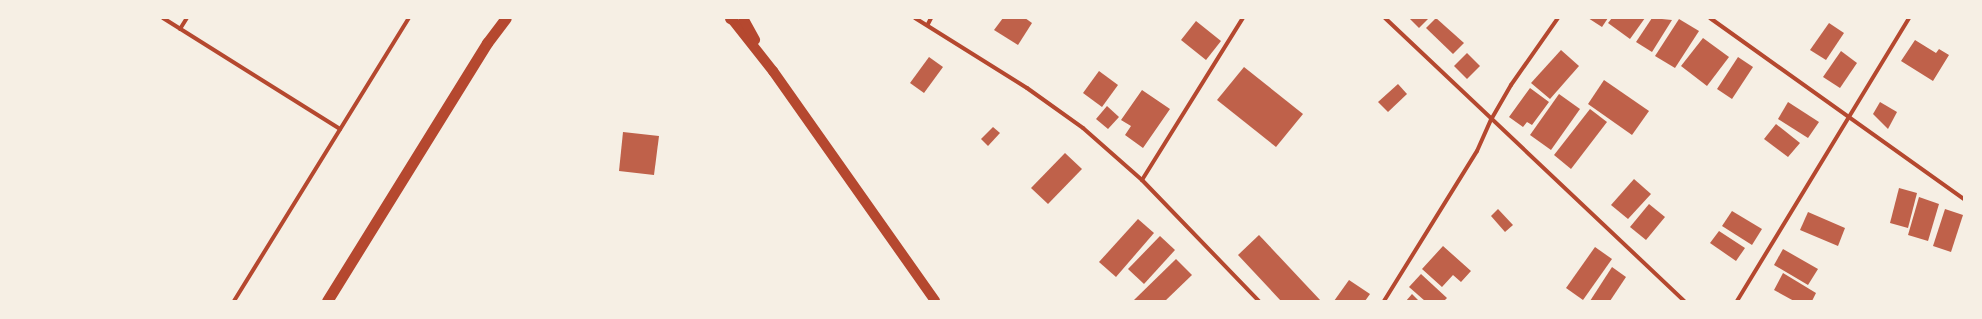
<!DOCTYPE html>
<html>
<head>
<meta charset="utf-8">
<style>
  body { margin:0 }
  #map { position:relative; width:1982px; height:319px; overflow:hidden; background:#f6efe4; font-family:"Exo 2",sans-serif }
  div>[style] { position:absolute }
  .building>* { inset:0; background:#bf614a }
  .minor>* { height:4px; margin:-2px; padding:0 2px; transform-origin:2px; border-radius:2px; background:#b5482f }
  .primary>* { height:10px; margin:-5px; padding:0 5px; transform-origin:5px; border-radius:5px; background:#b5482f }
  .trunk>* { height:11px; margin:-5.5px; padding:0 5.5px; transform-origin:5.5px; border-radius:5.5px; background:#b5482f }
  span { translate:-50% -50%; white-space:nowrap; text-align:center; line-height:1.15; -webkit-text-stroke:3.5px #f6efe4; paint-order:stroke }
  .frame { position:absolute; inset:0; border:19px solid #f6efe4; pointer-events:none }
</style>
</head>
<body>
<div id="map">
  <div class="building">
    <div style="clip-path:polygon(1003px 18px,1025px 18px,1032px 23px,1018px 45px,994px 30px)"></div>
    <div style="clip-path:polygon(1409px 18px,1429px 18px,1419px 28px)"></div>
    <div style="clip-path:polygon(1436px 18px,1464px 43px,1453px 54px,1426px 28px)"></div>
    <div style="clip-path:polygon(1588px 18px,1608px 18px,1602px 27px)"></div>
    <div style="clip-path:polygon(1612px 18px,1645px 18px,1630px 39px,1608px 23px)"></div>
    <div style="clip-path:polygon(1652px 18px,1672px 20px,1652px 52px,1636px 42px)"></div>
    <div style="clip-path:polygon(1679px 19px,1699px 31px,1675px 68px,1655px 56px)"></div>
    <div style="clip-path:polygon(1196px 21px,1221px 41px,1206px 60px,1181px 40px)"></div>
    <div style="clip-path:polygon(1829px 23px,1844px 33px,1826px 60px,1810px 50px)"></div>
    <div style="clip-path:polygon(1703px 38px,1729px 57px,1707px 86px,1681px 66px)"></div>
    <div style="clip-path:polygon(1915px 40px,1936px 53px,1939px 49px,1949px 55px,1933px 81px,1901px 61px)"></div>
    <div style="clip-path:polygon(1561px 50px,1579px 66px,1550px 99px,1531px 83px)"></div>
    <div style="clip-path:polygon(1841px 51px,1857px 63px,1840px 88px,1823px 77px)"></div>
    <div style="clip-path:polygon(1467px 53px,1480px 66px,1467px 79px,1454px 66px)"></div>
    <div style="clip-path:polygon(929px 57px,943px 67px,924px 93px,910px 83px)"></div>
    <div style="clip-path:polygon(1738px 57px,1753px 67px,1732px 99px,1717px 89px)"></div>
    <div style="clip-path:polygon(1244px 67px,1303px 114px,1276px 147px,1217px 100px)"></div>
    <div style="clip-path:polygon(1099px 71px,1118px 85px,1102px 107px,1083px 93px)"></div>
    <div style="clip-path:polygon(1604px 80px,1649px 111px,1632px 135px,1588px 104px)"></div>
    <div style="clip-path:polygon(1398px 84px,1407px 94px,1388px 112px,1378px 102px)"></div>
    <div style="clip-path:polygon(1530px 88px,1549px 102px,1532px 125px,1527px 122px,1523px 127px,1509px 117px)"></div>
    <div style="clip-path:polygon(1142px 90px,1170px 109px,1143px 148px,1125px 135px,1131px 126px,1121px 120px)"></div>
    <div style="clip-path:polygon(1559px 94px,1580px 109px,1551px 150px,1530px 135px)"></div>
    <div style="clip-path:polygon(1788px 102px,1819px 122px,1808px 138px,1778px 119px)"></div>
    <div style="clip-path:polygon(1880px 102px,1897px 112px,1888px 129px,1873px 114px)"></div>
    <div style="clip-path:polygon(1107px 106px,1119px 117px,1108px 129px,1096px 119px)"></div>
    <div style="clip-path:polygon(1590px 109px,1607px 122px,1571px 169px,1554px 155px)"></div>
    <div style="clip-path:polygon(1776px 124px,1800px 143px,1788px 157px,1764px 139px)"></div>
    <div style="clip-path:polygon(993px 127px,1000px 133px,988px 146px,981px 139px)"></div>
    <div style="clip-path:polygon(623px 132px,659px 136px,654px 175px,619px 171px)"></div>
    <div style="clip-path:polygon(1065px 153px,1082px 169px,1048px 204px,1031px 188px)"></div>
    <div style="clip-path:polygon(1634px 179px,1651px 194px,1628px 219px,1611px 205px)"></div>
    <div style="clip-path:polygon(1899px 188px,1917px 193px,1908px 228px,1890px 223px)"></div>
    <div style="clip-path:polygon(1919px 197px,1939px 204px,1928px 241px,1908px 235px)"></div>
    <div style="clip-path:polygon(1649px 204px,1665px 217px,1646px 240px,1630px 227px)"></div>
    <div style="clip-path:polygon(1498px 209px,1513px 225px,1505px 232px,1491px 216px)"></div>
    <div style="clip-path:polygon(1945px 209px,1963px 215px,1951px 252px,1933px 246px)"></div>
    <div style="clip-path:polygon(1732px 211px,1762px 229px,1752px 245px,1722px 226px)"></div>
    <div style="clip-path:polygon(1808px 212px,1845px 228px,1838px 246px,1800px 230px)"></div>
    <div style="clip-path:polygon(1138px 219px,1154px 233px,1116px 277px,1099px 262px)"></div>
    <div style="clip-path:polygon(1719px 231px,1745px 248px,1736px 261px,1710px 243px)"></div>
    <div style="clip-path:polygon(1259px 235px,1321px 301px,1281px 301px,1238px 255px)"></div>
    <div style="clip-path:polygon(1160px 236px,1175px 250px,1144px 284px,1128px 269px)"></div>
    <div style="clip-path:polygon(1443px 246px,1471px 271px,1461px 282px,1453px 275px,1442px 287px,1422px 269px)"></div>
    <div style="clip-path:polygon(1595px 247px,1612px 259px,1583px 300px,1566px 288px)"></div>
    <div style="clip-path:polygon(1783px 249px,1818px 269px,1808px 285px,1774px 265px)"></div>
    <div style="clip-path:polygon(1176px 259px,1192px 275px,1165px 301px,1135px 301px,1134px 300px)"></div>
    <div style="clip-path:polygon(1612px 267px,1626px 277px,1610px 301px,1590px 301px)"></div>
    <div style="clip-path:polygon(1783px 273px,1816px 293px,1812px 301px,1794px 301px,1774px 290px)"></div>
    <div style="clip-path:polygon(1421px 274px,1447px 298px,1444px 301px,1425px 301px,1409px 287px)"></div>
    <div style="clip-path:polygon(1349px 280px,1370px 294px,1365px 301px,1334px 301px)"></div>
    <div style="clip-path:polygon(1412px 294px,1419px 301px,1406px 301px)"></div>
  </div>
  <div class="minor">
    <div style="left:163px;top:18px;width:209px;rotate:32.1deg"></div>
    <div style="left:915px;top:18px;width:132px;rotate:32deg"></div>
    <div style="left:1027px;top:88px;width:69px;rotate:35.5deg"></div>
    <div style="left:1083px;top:128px;width:79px;rotate:41.4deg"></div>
    <div style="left:1142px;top:180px;width:168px;rotate:46deg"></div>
    <div style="left:1385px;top:18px;width:412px;rotate:43.4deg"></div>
    <div style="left:1710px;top:18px;width:312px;rotate:35.5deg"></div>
    <div style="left:928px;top:24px;width:7px;rotate:-63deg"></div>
    <div style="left:180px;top:29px;width:13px;rotate:-58deg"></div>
    <div style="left:1142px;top:180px;width:191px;rotate:-58.1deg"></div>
    <div style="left:234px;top:301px;width:333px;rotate:-58.3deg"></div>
    <div style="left:1384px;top:301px;width:176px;rotate:-58.2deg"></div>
    <div style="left:1477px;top:151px;width:36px;rotate:-66deg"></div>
    <div style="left:1492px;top:118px;width:38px;rotate:-60deg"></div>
    <div style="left:1511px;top:85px;width:82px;rotate:-55deg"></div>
    <div style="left:1737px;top:301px;width:331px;rotate:-58.7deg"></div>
  </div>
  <div class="primary">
    <div style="left:731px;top:18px;width:68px;rotate:51.6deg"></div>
    <div style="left:773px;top:71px;width:281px;rotate:54.8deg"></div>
    <div style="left:743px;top:18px;width:25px;rotate:61deg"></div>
  </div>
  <div class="trunk">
    <div style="left:730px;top:18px;width:2px;rotate:27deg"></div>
    <div style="left:327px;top:301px;width:304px;rotate:-58.2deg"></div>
    <div style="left:487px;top:43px;width:31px;rotate:-53deg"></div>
  </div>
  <div class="frame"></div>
</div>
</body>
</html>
